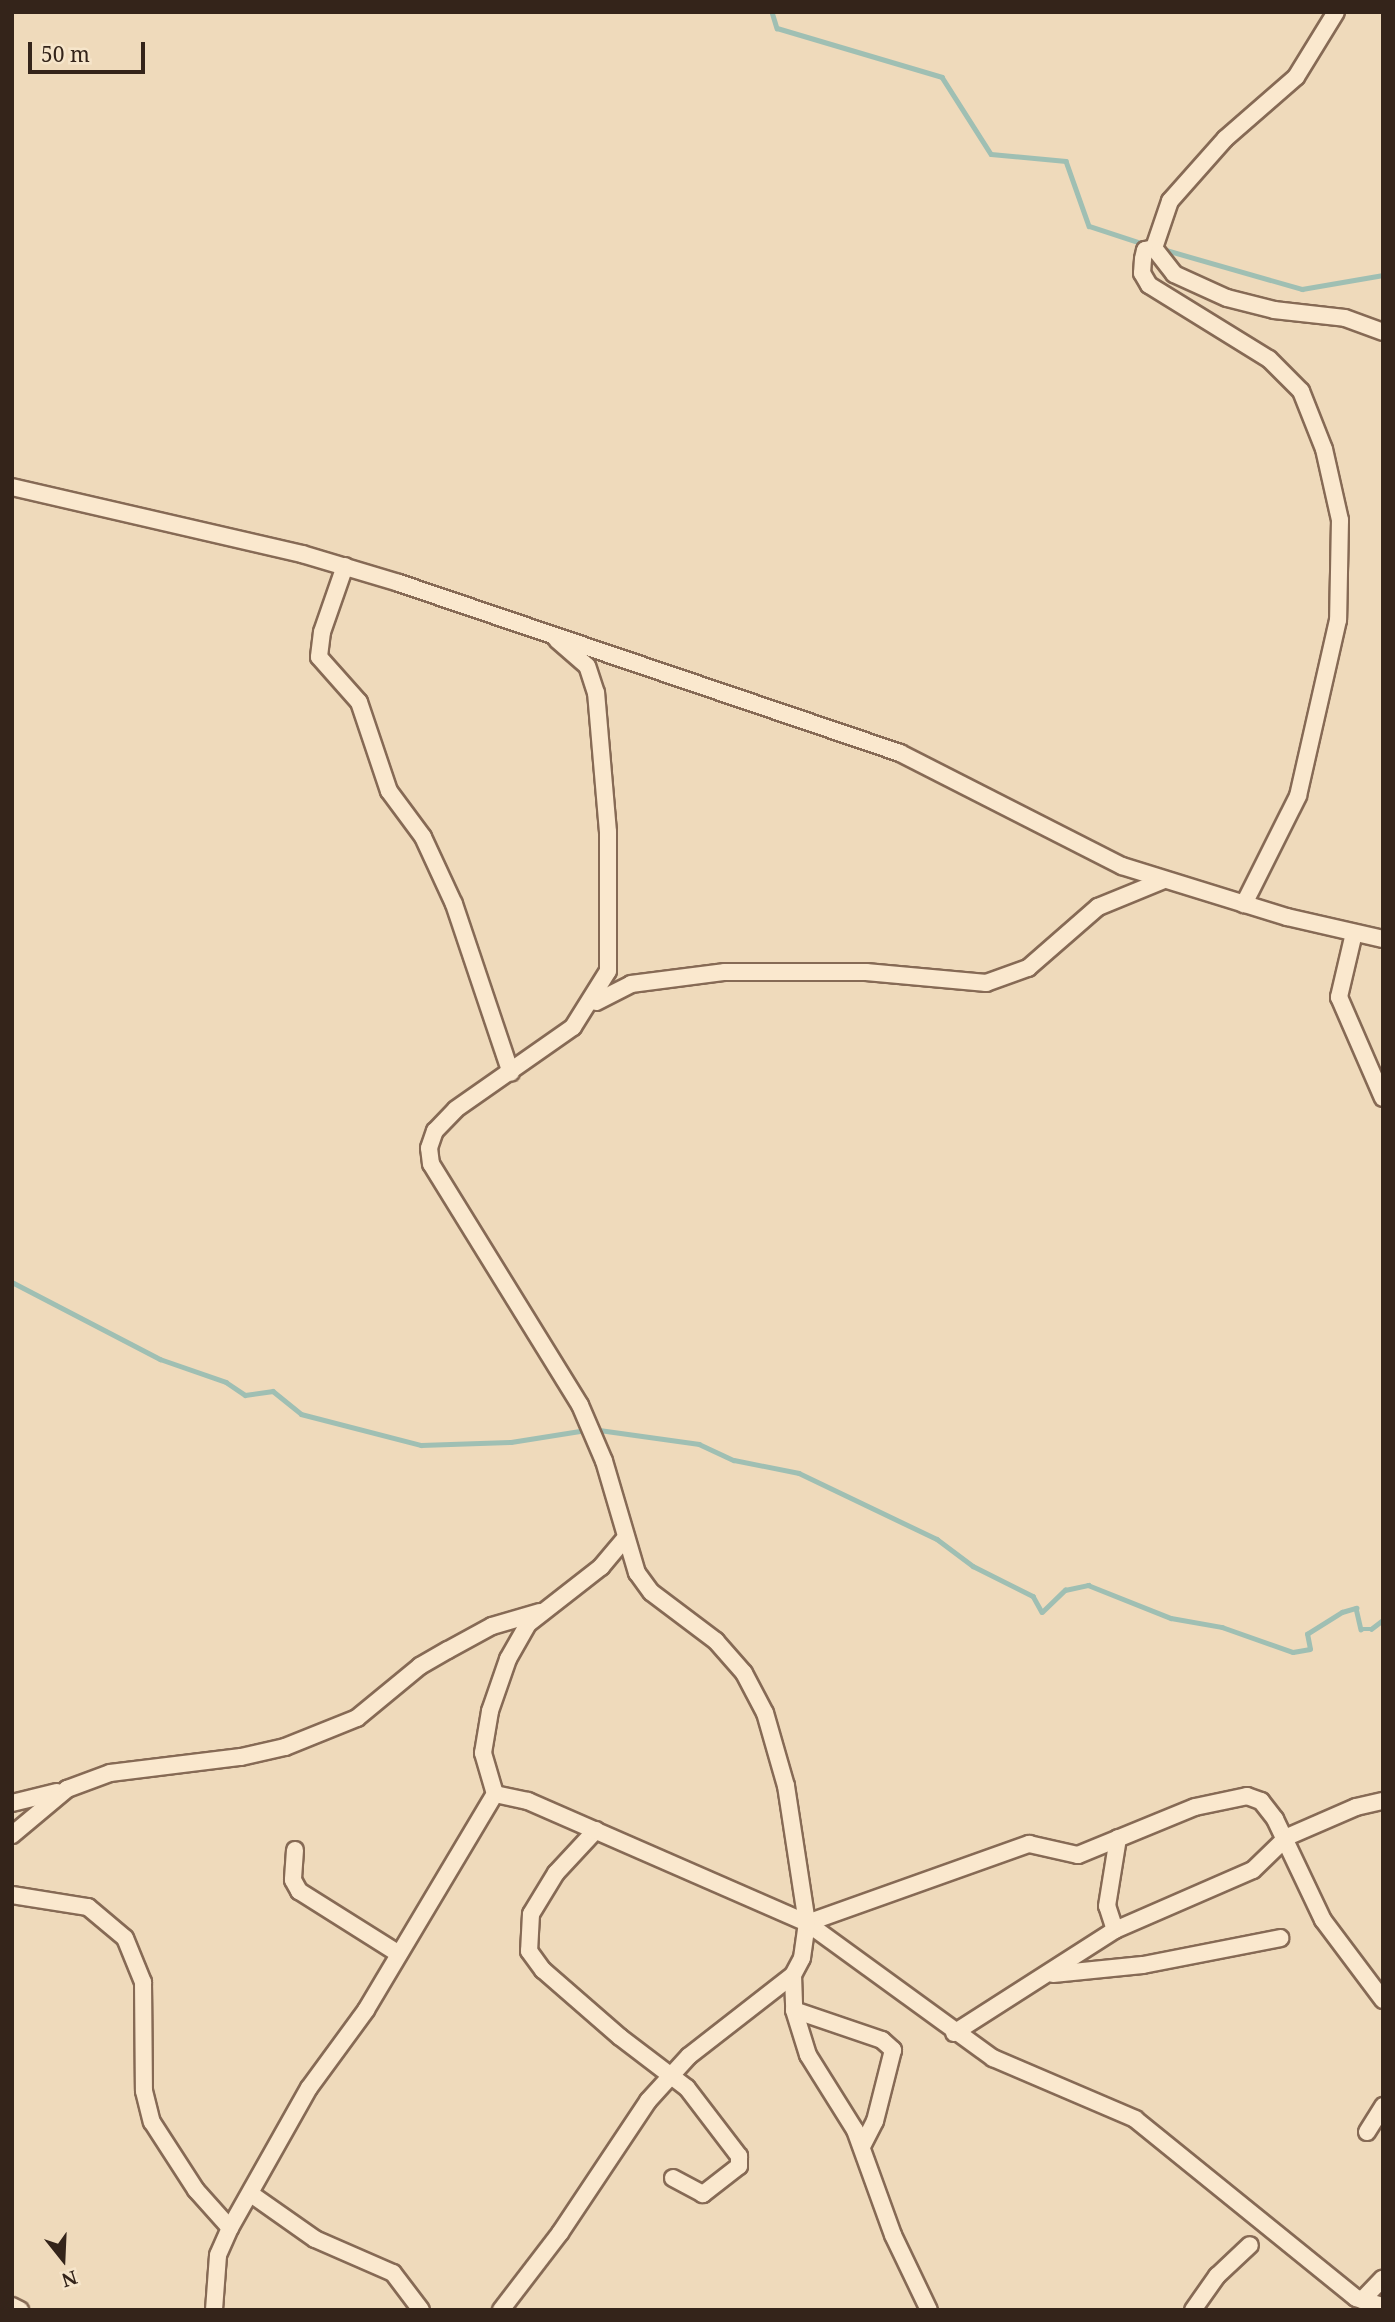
<!DOCTYPE html>
<html>
<head>
<meta charset="utf-8">
<style>
  body { margin:0 }
  #map { position:relative; width:1395px; height:2322px; overflow:hidden; background:#efdabb; font-family:"Noto Serif",serif }
  div>[style] { position:absolute }
  .stream>* { height:4.5px; margin:-2.25px; padding:0 2.25px; transform-origin:2.25px; border-radius:2.25px; background:#9fbfb3 }
  .roads { filter:drop-shadow(2px 0 #866a55) drop-shadow(-2px 0 #866a55) drop-shadow(0 2px #866a55) drop-shadow(0 -2px #866a55) }
  .minor>* { height:16px; margin:-8px; padding:0 8px; transform-origin:8px; border-radius:8px; background:#fae8ce }
  span { translate:-50% -50%; white-space:nowrap; text-align:center; line-height:1.15; -webkit-text-stroke:7px #f6e5ca; paint-order:stroke }
  .frame { position:absolute; inset:0; border:14px solid #34241a; pointer-events:none }
  .north { position:absolute; left:28px; top:2224px; width:70px; height:70px; -webkit-text-stroke:5px #f6e5ca; paint-order:stroke; rotate:162deg; font-size:19px; font-weight:700; line-height:28px; text-align:center; color:#34241a }
  .north::after { content:''; display:block; margin:auto; width:24px; height:32px; background:#34241a; clip-path:polygon(50% 0,100% 100%,50% 72%,0 100%) }
  .scale { position:absolute; left:28px; top:42px; width:117px; height:32px; box-sizing:border-box; border:4px solid #34241a; border-top:0; padding-left:9px; font-size:21px; line-height:24px; white-space:nowrap; color:#34241a; -webkit-text-stroke:5px #f6e5ca; paint-order:stroke }
</style>
</head>
<body>
<div id="map">
  <div class="stream">
    <div style="left:772px;top:12px;width:17px;rotate:73deg"></div>
    <div style="left:777px;top:28px;width:172px;rotate:16.5deg"></div>
    <div style="left:942px;top:77px;width:91px;rotate:57.5deg"></div>
    <div style="left:991px;top:154px;width:75px;rotate:5.3deg"></div>
    <div style="left:1066px;top:161px;width:69px;rotate:70.5deg"></div>
    <div style="left:1089px;top:226px;width:58px;rotate:18.1deg"></div>
    <div style="left:1159px;top:248px;width:149px;rotate:16deg"></div>
    <div style="left:1302px;top:289px;width:82px;rotate:-9.8deg"></div>
    <div style="left:12px;top:1282px;width:167px;rotate:27.5deg"></div>
    <div style="left:160px;top:1359px;width:70px;rotate:19.2deg"></div>
    <div style="left:226px;top:1382px;width:23px;rotate:34deg"></div>
    <div style="left:245px;top:1395px;width:28px;rotate:-8deg"></div>
    <div style="left:273px;top:1391px;width:36px;rotate:39deg"></div>
    <div style="left:301px;top:1414px;width:124px;rotate:14.5deg"></div>
    <div style="left:421px;top:1445px;width:90px;rotate:-1.9deg"></div>
    <div style="left:511px;top:1442px;width:82px;rotate:-9.1deg"></div>
    <div style="left:592px;top:1429px;width:108px;rotate:8deg"></div>
    <div style="left:699px;top:1444px;width:38px;rotate:25deg"></div>
    <div style="left:734px;top:1460px;width:66px;rotate:11.3deg"></div>
    <div style="left:799px;top:1473px;width:153px;rotate:25.6deg"></div>
    <div style="left:937px;top:1539px;width:45px;rotate:36.9deg"></div>
    <div style="left:973px;top:1566px;width:67px;rotate:26.6deg"></div>
    <div style="left:1033px;top:1596px;width:18px;rotate:61deg"></div>
    <div style="left:1042px;top:1612px;width:32px;rotate:-44deg"></div>
    <div style="left:1065px;top:1590px;width:24px;rotate:-12deg"></div>
    <div style="left:1088px;top:1585px;width:89px;rotate:21.7deg"></div>
    <div style="left:1171px;top:1618px;width:52px;rotate:10deg"></div>
    <div style="left:1222px;top:1627px;width:75px;rotate:19.4deg"></div>
    <div style="left:1293px;top:1652px;width:17px;rotate:-10deg"></div>
    <div style="left:1310px;top:1649px;width:15px;rotate:-101deg"></div>
    <div style="left:1307px;top:1634px;width:41px;rotate:-32.2deg"></div>
    <div style="left:1342px;top:1612px;width:15px;rotate:-16deg"></div>
    <div style="left:1356px;top:1608px;width:22px;rotate:77deg"></div>
    <div style="left:1361px;top:1629px;width:10px"></div>
    <div style="left:1371px;top:1629px;width:15px;rotate:-37deg"></div>
  </div>
  <div class="roads">
    <div class="minor">
      <div style="left:1336px;top:12px;width:76px;rotate:121.6deg"></div>
      <div style="left:1296px;top:77px;width:94px;rotate:138.9deg"></div>
      <div style="left:1225px;top:139px;width:83px;rotate:131.6deg"></div>
      <div style="left:1170px;top:201px;width:50px;rotate:108.8deg"></div>
      <div style="left:1154px;top:248px;width:33px;rotate:52deg"></div>
      <div style="left:1174px;top:274px;width:58px;rotate:24.4deg"></div>
      <div style="left:1227px;top:298px;width:49px;rotate:14.3deg"></div>
      <div style="left:1274px;top:310px;width:71px;rotate:6.4deg"></div>
      <div style="left:1345px;top:318px;width:40px;rotate:20.2deg"></div>
      <div style="left:1154px;top:248px;width:9px;rotate:167deg"></div>
      <div style="left:1145px;top:250px;width:9px;rotate:103deg"></div>
      <div style="left:1143px;top:259px;width:14px;rotate:94deg"></div>
      <div style="left:1142px;top:273px;width:14px;rotate:60deg"></div>
      <div style="left:1149px;top:285px;width:141px;rotate:31.7deg"></div>
      <div style="left:1269px;top:359px;width:45px;rotate:45deg"></div>
      <div style="left:1301px;top:391px;width:62px;rotate:68.4deg"></div>
      <div style="left:1324px;top:449px;width:73px;rotate:77.3deg"></div>
      <div style="left:1340px;top:520px;width:100px;rotate:91.1deg"></div>
      <div style="left:1338px;top:620px;width:180px;rotate:102.8deg"></div>
      <div style="left:1298px;top:796px;width:121px;rotate:116.6deg"></div>
      <div style="left:12px;top:487px;width:298px;rotate:13deg"></div>
      <div style="left:302px;top:554px;width:101px;rotate:16.6deg"></div>
      <div style="left:399px;top:583px;width:529px;rotate:18.74deg"></div>
      <div style="left:900px;top:753px;width:249px;rotate:27deg"></div>
      <div style="left:1122px;top:866px;width:173px;rotate:17.2deg"></div>
      <div style="left:1287px;top:917px;width:98px;rotate:12.9deg"></div>
      <div style="left:345px;top:566px;width:70px;rotate:109.2deg"></div>
      <div style="left:322px;top:632px;width:25px;rotate:97deg"></div>
      <div style="left:319px;top:657px;width:60px;rotate:48.4deg"></div>
      <div style="left:359px;top:702px;width:94px;rotate:71.4deg"></div>
      <div style="left:389px;top:791px;width:57px;rotate:53.5deg"></div>
      <div style="left:423px;top:837px;width:74px;rotate:65.2deg"></div>
      <div style="left:454px;top:904px;width:178px;rotate:71.4deg"></div>
      <div style="left:1354px;top:933px;width:66px;rotate:103.2deg"></div>
      <div style="left:1339px;top:997px;width:110px;rotate:66.5deg"></div>
      <div style="left:596px;top:1002px;width:39px;rotate:-27deg"></div>
      <div style="left:631px;top:984px;width:95px;rotate:-7.3deg"></div>
      <div style="left:725px;top:972px;width:141px"></div>
      <div style="left:866px;top:972px;width:121px;rotate:5.2deg"></div>
      <div style="left:986px;top:983px;width:45px;rotate:-19.7deg"></div>
      <div style="left:1028px;top:968px;width:93px;rotate:-41.1deg"></div>
      <div style="left:1098px;top:907px;width:71px;rotate:-22.2deg"></div>
      <div style="left:495px;top:1794px;width:43px;rotate:-106.3deg"></div>
      <div style="left:483px;top:1753px;width:43px;rotate:-80.5deg"></div>
      <div style="left:490px;top:1711px;width:55px;rotate:-70.9deg"></div>
      <div style="left:508px;top:1659px;width:40px;rotate:-60.3deg"></div>
      <div style="left:528px;top:1624px;width:93px;rotate:-38deg"></div>
      <div style="left:601px;top:1567px;width:39px;rotate:-50deg"></div>
      <div style="left:12px;top:1803px;width:46px;rotate:-13.7deg"></div>
      <div style="left:596px;top:1830px;width:59px;rotate:132.9deg"></div>
      <div style="left:556px;top:1873px;width:48px;rotate:121.4deg"></div>
      <div style="left:531px;top:1914px;width:37px;rotate:93deg"></div>
      <div style="left:529px;top:1951px;width:24px;rotate:54deg"></div>
      <div style="left:543px;top:1970px;width:102px;rotate:41deg"></div>
      <div style="left:620px;top:2037px;width:84px;rotate:37.3deg"></div>
      <div style="left:687px;top:2088px;width:86px;rotate:52.6deg"></div>
      <div style="left:739px;top:2156px;width:10px;rotate:90deg"></div>
      <div style="left:739px;top:2166px;width:46px;rotate:142.1deg"></div>
      <div style="left:703px;top:2194px;width:34px;rotate:-152deg"></div>
      <div style="left:12px;top:1835px;width:72px;rotate:-39.9deg"></div>
      <div style="left:67px;top:1789px;width:46px;rotate:-20.4deg"></div>
      <div style="left:110px;top:1773px;width:132px;rotate:-7deg"></div>
      <div style="left:241px;top:1757px;width:45px;rotate:-12.8deg"></div>
      <div style="left:285px;top:1747px;width:78px;rotate:-21.9deg"></div>
      <div style="left:357px;top:1718px;width:82px;rotate:-39.5deg"></div>
      <div style="left:420px;top:1666px;width:32px;rotate:-30deg"></div>
      <div style="left:448px;top:1650px;width:50px;rotate:-28.6deg"></div>
      <div style="left:492px;top:1626px;width:50px;rotate:-16.3deg"></div>
      <div style="left:295px;top:1850px;width:30px;rotate:94deg"></div>
      <div style="left:293px;top:1880px;width:13px;rotate:61deg"></div>
      <div style="left:299px;top:1891px;width:118px;rotate:32.2deg"></div>
      <div style="left:12px;top:1895px;width:77px;rotate:9deg"></div>
      <div style="left:88px;top:1907px;width:48px;rotate:40deg"></div>
      <div style="left:125px;top:1938px;width:48px;rotate:67.8deg"></div>
      <div style="left:143px;top:1982px;width:109px;rotate:89.5deg"></div>
      <div style="left:144px;top:2091px;width:32px;rotate:76deg"></div>
      <div style="left:152px;top:2122px;width:81px;rotate:57.1deg"></div>
      <div style="left:196px;top:2190px;width:51px;rotate:48.2deg"></div>
      <div style="left:807px;top:1923px;width:236px;rotate:-19.6deg"></div>
      <div style="left:1029px;top:1844px;width:50px;rotate:12.7deg"></div>
      <div style="left:1078px;top:1855px;width:126px;rotate:-22.3deg"></div>
      <div style="left:1195px;top:1807px;width:53px;rotate:-11.9deg"></div>
      <div style="left:1247px;top:1796px;width:15px;rotate:20deg"></div>
      <div style="left:1261px;top:1801px;width:23px;rotate:52deg"></div>
      <div style="left:1275px;top:1819px;width:112px;rotate:64.6deg"></div>
      <div style="left:1323px;top:1920px;width:100px;rotate:53.1deg"></div>
      <div style="left:1115px;top:1930px;width:25px;rotate:-108deg"></div>
      <div style="left:1107px;top:1906px;width:69px;rotate:-80.8deg"></div>
      <div style="left:1053px;top:1974px;width:90px;rotate:-5.7deg"></div>
      <div style="left:1143px;top:1965px;width:140px;rotate:-11.1deg"></div>
      <div style="left:793px;top:1975px;width:35px;rotate:88deg"></div>
      <div style="left:794px;top:2010px;width:47px;rotate:72.7deg"></div>
      <div style="left:808px;top:2055px;width:89px;rotate:57.9deg"></div>
      <div style="left:855px;top:2130px;width:112px;rotate:70.1deg"></div>
      <div style="left:893px;top:2235px;width:83px;rotate:64.4deg"></div>
      <div style="left:794px;top:2010px;width:93px;rotate:18.8deg"></div>
      <div style="left:882px;top:2040px;width:15px;rotate:42deg"></div>
      <div style="left:893px;top:2050px;width:73px;rotate:104.2deg"></div>
      <div style="left:875px;top:2121px;width:28px;rotate:117deg"></div>
      <div style="left:954px;top:2033px;width:191px;rotate:-32.6deg"></div>
      <div style="left:1115px;top:1930px;width:150px;rotate:-23.5deg"></div>
      <div style="left:1253px;top:1870px;width:47px;rotate:-44.1deg"></div>
      <div style="left:1287px;top:1837px;width:75px;rotate:-23.5deg"></div>
      <div style="left:1356px;top:1807px;width:28px;rotate:-13deg"></div>
      <div style="left:1367px;top:2132px;width:31px;rotate:-58deg"></div>
      <div style="left:251px;top:2194px;width:78px;rotate:35.1deg"></div>
      <div style="left:315px;top:2239px;width:85px;rotate:23.6deg"></div>
      <div style="left:393px;top:2273px;width:46px;rotate:52.9deg"></div>
      <div style="left:1362px;top:2300px;width:30px;rotate:-46deg"></div>
      <div style="left:12px;top:2306px;width:9px;rotate:27deg"></div>
      <div style="left:214px;top:2310px;width:55px;rotate:-85.8deg"></div>
      <div style="left:218px;top:2255px;width:30px;rotate:-66deg"></div>
      <div style="left:230px;top:2228px;width:161px;rotate:-60.6deg"></div>
      <div style="left:309px;top:2088px;width:97px;rotate:-53.8deg"></div>
      <div style="left:366px;top:2010px;width:252px;rotate:-59.2deg"></div>
      <div style="left:495px;top:1794px;width:34px;rotate:12deg"></div>
      <div style="left:528px;top:1801px;width:305px;rotate:23.6deg"></div>
      <div style="left:807px;top:1923px;width:230px;rotate:36deg"></div>
      <div style="left:993px;top:2058px;width:155px;rotate:23.2deg"></div>
      <div style="left:1135px;top:2119px;width:284px;rotate:39deg"></div>
      <div style="left:1356px;top:2298px;width:28px;rotate:17deg"></div>
      <div style="left:501px;top:2310px;width:97px;rotate:-52.5deg"></div>
      <div style="left:560px;top:2233px;width:159px;rotate:-56.3deg"></div>
      <div style="left:648px;top:2101px;width:61px;rotate:-47.7deg"></div>
      <div style="left:689px;top:2056px;width:132px;rotate:-37.9deg"></div>
      <div style="left:793px;top:1975px;width:19px;rotate:-62deg"></div>
      <div style="left:802px;top:1958px;width:35px;rotate:-82deg"></div>
      <div style="left:807px;top:1923px;width:139px;rotate:-98.7deg"></div>
      <div style="left:786px;top:1786px;width:76px;rotate:-106deg"></div>
      <div style="left:765px;top:1713px;width:45px;rotate:-117.7deg"></div>
      <div style="left:744px;top:1673px;width:43px;rotate:-131.2deg"></div>
      <div style="left:716px;top:1641px;width:81px;rotate:-143deg"></div>
      <div style="left:651px;top:1592px;width:24px;rotate:-126deg"></div>
      <div style="left:637px;top:1573px;width:117px;rotate:-106.4deg"></div>
      <div style="left:604px;top:1461px;width:61px;rotate:-113.2deg"></div>
      <div style="left:580px;top:1405px;width:283px;rotate:-121.7deg"></div>
      <div style="left:431px;top:1164px;width:16px;rotate:-97deg"></div>
      <div style="left:429px;top:1148px;width:18px;rotate:-71deg"></div>
      <div style="left:435px;top:1131px;width:30px;rotate:-46deg"></div>
      <div style="left:456px;top:1109px;width:143px;rotate:-35deg"></div>
      <div style="left:573px;top:1027px;width:66px;rotate:-58deg"></div>
      <div style="left:608px;top:971px;width:139px;rotate:-90deg"></div>
      <div style="left:608px;top:832px;width:140px;rotate:-94.9deg"></div>
      <div style="left:596px;top:693px;width:28px;rotate:-108deg"></div>
      <div style="left:587px;top:666px;width:40px;rotate:-139deg"></div>
      <div style="left:1193px;top:2310px;width:42px;rotate:-54.8deg"></div>
      <div style="left:1217px;top:2276px;width:45px;rotate:-43.2deg"></div>
    </div>
  </div>
  <div class="frame"></div>
  <div class="north">N</div>
  <div class="scale">50 m</div>
</div>
</body>
</html>
